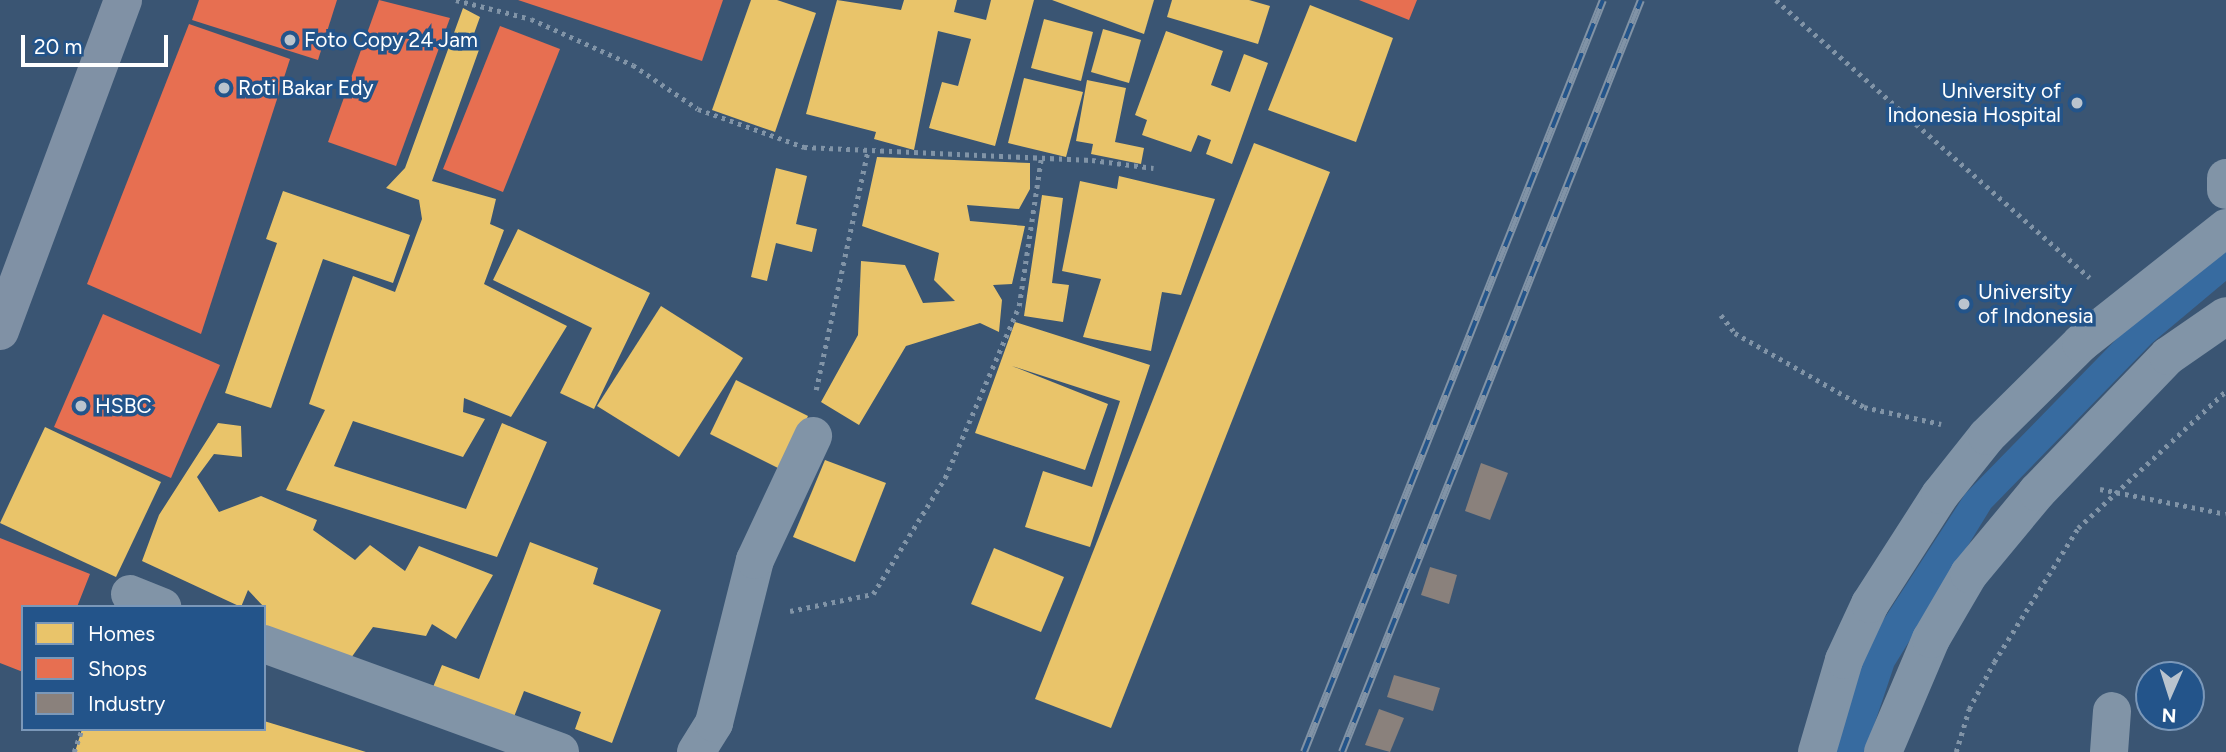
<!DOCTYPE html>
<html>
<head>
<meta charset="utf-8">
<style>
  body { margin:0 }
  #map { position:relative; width:2226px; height:752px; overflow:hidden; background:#3a5573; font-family:Figtree,sans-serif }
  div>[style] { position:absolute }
  .green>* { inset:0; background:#376ba0 }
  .homes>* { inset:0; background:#e9c46a }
  .shops>* { inset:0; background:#e76f51 }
  .industry>* { inset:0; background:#8a817c }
  .path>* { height:4.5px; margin-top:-2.25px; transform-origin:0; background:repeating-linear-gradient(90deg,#8194a7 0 3.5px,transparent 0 8.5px) }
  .minor>* { height:38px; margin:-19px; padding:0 19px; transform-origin:19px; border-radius:19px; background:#8194a7 }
  .major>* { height:38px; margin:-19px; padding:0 19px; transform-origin:19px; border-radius:19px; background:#8091a5 }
  .rail>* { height:8px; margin-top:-4px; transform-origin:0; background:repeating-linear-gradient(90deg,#23548a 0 16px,#8193a6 0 32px); box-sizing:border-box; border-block:2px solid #8193a6 }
  .dots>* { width:19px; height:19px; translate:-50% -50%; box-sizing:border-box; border:4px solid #23548a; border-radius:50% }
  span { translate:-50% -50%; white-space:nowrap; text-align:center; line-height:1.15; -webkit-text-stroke:7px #23548a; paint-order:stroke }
  .poi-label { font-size:21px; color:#fff }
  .left { translate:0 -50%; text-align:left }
  .right { translate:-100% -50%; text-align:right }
  .legend { position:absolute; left:21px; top:605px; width:245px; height:126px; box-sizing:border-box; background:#23548a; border:2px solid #7b98b9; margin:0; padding:9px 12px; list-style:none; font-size:21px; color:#fff }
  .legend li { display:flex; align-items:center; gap:14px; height:35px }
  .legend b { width:35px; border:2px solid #7b98b9 }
  .north { position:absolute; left:2135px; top:661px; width:70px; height:70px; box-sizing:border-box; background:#23548a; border:2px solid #7b98b9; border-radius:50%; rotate:183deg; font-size:19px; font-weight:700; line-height:28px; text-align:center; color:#fff }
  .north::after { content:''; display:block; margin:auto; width:24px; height:32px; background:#bac4ce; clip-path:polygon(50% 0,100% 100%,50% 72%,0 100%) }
  .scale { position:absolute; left:21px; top:35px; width:147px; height:32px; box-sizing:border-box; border:4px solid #fff; border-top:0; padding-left:9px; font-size:21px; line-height:24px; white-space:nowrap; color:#fff; -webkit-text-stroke:5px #23548a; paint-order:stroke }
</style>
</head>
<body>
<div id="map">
  <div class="green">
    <div style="clip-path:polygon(2226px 251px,2226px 281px,2152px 343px,1991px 508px,1894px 666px,1865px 752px,1833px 752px,1853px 679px,1882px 622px,1965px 494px,2139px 316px)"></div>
  </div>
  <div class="homes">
    <div style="clip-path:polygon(751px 0,777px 0,816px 13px,775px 132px,712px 110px)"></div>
    <div style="clip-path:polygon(837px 0,901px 10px,904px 0,957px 0,954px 12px,986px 20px,991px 0,1034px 0,995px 146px,929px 128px,942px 82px,958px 86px,971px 39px,938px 31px,914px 150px,874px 139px,876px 132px,806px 114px)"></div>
    <div style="clip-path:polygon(1052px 0,1154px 0,1144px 34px)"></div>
    <div style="clip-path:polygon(1172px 0,1249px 0,1270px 6px,1258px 44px,1167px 17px)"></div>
    <div style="clip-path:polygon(1310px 5px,1393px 38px,1356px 142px,1268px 110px)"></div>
    <div style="clip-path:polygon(463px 8px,480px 17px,471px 42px,480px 47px,432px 181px,496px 199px,490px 224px,504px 230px,484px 284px,567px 326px,511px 417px,464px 398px,463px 412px,485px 419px,463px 457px,353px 421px,334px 466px,466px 509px,502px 423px,547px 442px,497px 557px,286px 490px,325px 410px,309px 404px,353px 276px,395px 292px,422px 219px,419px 200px,386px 188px,405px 168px)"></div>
    <div style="clip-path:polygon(1044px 19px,1093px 32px,1081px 81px,1031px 68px)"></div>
    <div style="clip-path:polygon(1103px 29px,1141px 40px,1129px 83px,1091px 72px)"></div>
    <div style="clip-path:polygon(1166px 31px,1223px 51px,1211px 85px,1230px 92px,1244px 54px,1268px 63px,1232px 164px,1206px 154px,1211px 140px,1198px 135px,1191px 152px,1142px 135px,1147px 120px,1135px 115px)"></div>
    <div style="clip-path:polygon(1024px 78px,1083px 92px,1066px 157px,1008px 143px)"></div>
    <div style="clip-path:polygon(1087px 80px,1126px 88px,1115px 142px,1144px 148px,1141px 164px,1091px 154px,1093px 144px,1076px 141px)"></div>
    <div style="clip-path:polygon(1254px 143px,1330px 172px,1111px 728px,1035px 699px)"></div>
    <div style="clip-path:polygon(877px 157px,1030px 163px,1030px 189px,1019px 209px,967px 205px,970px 221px,1025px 226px,1012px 284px,993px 285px,1002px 300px,999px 332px,980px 323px,906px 346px,859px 425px,821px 402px,858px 335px,861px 261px,905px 265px,923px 303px,955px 301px,934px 280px,939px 253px,862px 226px)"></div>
    <div style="clip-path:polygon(776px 168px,807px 176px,796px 224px,817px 229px,812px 252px,776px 243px,767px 281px,751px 277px)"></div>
    <div style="clip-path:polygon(1119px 176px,1215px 199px,1181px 295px,1162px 292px,1151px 351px,1083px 337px,1101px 279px,1062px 271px,1080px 181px,1117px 189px)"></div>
    <div style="clip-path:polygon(283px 191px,410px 235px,393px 283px,323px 259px,271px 408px,225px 393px,277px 243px,266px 239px)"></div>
    <div style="clip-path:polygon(1042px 195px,1063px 198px,1052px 283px,1069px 285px,1063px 322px,1024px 316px)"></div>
    <div style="clip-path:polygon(518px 229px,650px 293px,594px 409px,560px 393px,592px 328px,493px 280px)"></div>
    <div style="clip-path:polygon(661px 306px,743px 358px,679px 457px,597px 406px)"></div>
    <div style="clip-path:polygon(1015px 322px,1150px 365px,1090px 547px,1025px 527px,1043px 471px,1092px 487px,1120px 401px,1012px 366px,1108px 404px,1085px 470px,975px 433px)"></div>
    <div style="clip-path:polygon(736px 380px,808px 416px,782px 470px,710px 434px)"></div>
    <div style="clip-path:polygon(218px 423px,241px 426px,242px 457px,214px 454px,197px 477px,219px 512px,261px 496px,317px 520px,313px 530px,355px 560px,370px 545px,405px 571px,419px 546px,493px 575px,456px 639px,432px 624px,426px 636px,373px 627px,351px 658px,264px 629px,264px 607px,248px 590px,241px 607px,142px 561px,159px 515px)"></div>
    <div style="clip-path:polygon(45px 427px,161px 482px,116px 577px,0 523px)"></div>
    <div style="clip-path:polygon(825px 460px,886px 483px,855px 562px,793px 537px)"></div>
    <div style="clip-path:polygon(530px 542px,598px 568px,593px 584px,661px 610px,612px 743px,575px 729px,581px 712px,524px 691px,512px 722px,431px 692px,442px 665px,479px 679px)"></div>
    <div style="clip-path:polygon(994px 548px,1064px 577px,1041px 632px,971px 604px)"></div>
    <div style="clip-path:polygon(264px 721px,366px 752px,75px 752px,82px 729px,264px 729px)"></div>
  </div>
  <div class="shops">
    <div style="clip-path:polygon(199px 0,337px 0,318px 60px,192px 20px)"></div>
    <div style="clip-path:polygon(379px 0,450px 18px,396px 166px,328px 142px)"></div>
    <div style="clip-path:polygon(518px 0,723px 0,702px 61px)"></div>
    <div style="clip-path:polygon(1359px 0,1417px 0,1409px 20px)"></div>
    <div style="clip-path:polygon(189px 24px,290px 59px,201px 334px,87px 284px)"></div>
    <div style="clip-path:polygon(500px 26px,560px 49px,503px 192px,443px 169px)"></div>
    <div style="clip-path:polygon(103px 314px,220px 365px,171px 478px,54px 427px)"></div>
    <div style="clip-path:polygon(0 538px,90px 574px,77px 607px,23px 607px,23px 672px,0 663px)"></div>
  </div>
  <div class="industry">
    <div style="clip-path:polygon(1481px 463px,1508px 473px,1490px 520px,1465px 511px)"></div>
    <div style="clip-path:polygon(1430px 567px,1457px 575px,1449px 604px,1421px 595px)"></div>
    <div style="clip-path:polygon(1394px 675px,1440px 688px,1433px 711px,1387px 697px)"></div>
    <div style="clip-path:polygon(1379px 709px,1404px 718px,1390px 752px,1365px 745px)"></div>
  </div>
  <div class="path">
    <div style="left:456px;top:0;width:77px;rotate:14.2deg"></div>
    <div style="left:531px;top:19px;width:112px;rotate:24.3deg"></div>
    <div style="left:633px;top:65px;width:78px;rotate:34.1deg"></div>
    <div style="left:698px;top:109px;width:113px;rotate:19.7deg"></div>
    <div style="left:804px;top:147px;width:288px;rotate:2.6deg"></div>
    <div style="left:1092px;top:160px;width:62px;rotate:7.5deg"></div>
    <div style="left:1776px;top:0;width:419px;rotate:41.5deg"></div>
    <div style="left:1721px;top:315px;width:23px;rotate:52deg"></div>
    <div style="left:1735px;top:333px;width:149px;rotate:29.8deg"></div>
    <div style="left:1864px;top:407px;width:79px;rotate:12.4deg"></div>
    <div style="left:816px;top:390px;width:246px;rotate:-77.8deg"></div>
    <div style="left:2100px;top:489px;width:128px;rotate:11.2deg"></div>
    <div style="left:790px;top:611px;width:85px;rotate:-11.6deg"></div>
    <div style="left:873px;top:594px;width:137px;rotate:-58.2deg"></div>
    <div style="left:945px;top:478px;width:187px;rotate:-66.7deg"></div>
    <div style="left:1019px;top:306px;width:150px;rotate:-81.5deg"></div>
    <div style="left:74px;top:752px;width:24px;rotate:-71deg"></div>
    <div style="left:1956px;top:752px;width:45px;rotate:-73.2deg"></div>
    <div style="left:1969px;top:709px;width:53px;rotate:-62deg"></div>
    <div style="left:1994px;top:662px;width:158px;rotate:-57.9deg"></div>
    <div style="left:2078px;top:528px;width:202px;rotate:-42.8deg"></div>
  </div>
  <div class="minor">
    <div style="left:2226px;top:178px;width:12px;rotate:90deg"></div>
    <div style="left:130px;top:594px;width:35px;rotate:22deg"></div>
    <div style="left:264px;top:644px;width:315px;rotate:20deg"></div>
    <div style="left:696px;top:752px;width:34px;rotate:-58deg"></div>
    <div style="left:714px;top:723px;width:168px;rotate:-75.9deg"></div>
    <div style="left:755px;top:560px;width:137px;rotate:-64.9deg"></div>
    <div style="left:1817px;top:752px;width:96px;rotate:-73.6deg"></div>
    <div style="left:1844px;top:660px;width:62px;rotate:-65.1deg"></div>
    <div style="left:1870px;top:604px;width:130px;rotate:-57.3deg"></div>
    <div style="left:1940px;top:495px;width:75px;rotate:-51.5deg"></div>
    <div style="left:1987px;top:436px;width:132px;rotate:-44.7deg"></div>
    <div style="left:2081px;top:343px;width:185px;rotate:-38.4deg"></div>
    <div style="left:1883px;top:752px;width:123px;rotate:-67deg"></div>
    <div style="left:1931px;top:639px;width:75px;rotate:-59.7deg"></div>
    <div style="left:1969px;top:574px;width:107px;rotate:-50.3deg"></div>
    <div style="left:2037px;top:492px;width:189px;rotate:-46.1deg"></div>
    <div style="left:2168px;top:356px;width:70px;rotate:-34.6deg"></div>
    <div style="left:2109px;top:752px;width:41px;rotate:-85.8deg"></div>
  </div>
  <div class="major">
    <div style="left:0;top:331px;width:353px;rotate:-69.6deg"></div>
  </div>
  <div class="rail">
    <div style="left:1304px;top:752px;width:809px;rotate:-68.32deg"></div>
    <div style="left:1342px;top:752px;width:809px;rotate:-68.32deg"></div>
  </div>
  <div class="dots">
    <div style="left:290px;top:40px;background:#bac4ce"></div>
    <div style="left:224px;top:88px;background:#bac4ce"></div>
    <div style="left:2077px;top:103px;background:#bac4ce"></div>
    <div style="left:1964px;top:304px;background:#bac4ce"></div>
    <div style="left:81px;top:406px;background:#bac4ce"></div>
  </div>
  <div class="poi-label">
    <span class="left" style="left:304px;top:40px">Foto Copy 24 Jam</span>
    <span class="left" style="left:238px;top:88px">Roti Bakar Edy</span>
    <span class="right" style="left:2061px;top:103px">University of<br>Indonesia Hospital</span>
    <span class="left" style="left:1978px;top:304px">University<br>of Indonesia</span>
    <span class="left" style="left:95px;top:406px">HSBC</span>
  </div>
  <ul class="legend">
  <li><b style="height:19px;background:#e9c46a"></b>Homes</li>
  <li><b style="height:19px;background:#e76f51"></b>Shops</li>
  <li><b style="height:19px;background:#8a817c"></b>Industry</li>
  </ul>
  <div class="north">N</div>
  <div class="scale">20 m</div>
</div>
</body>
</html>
